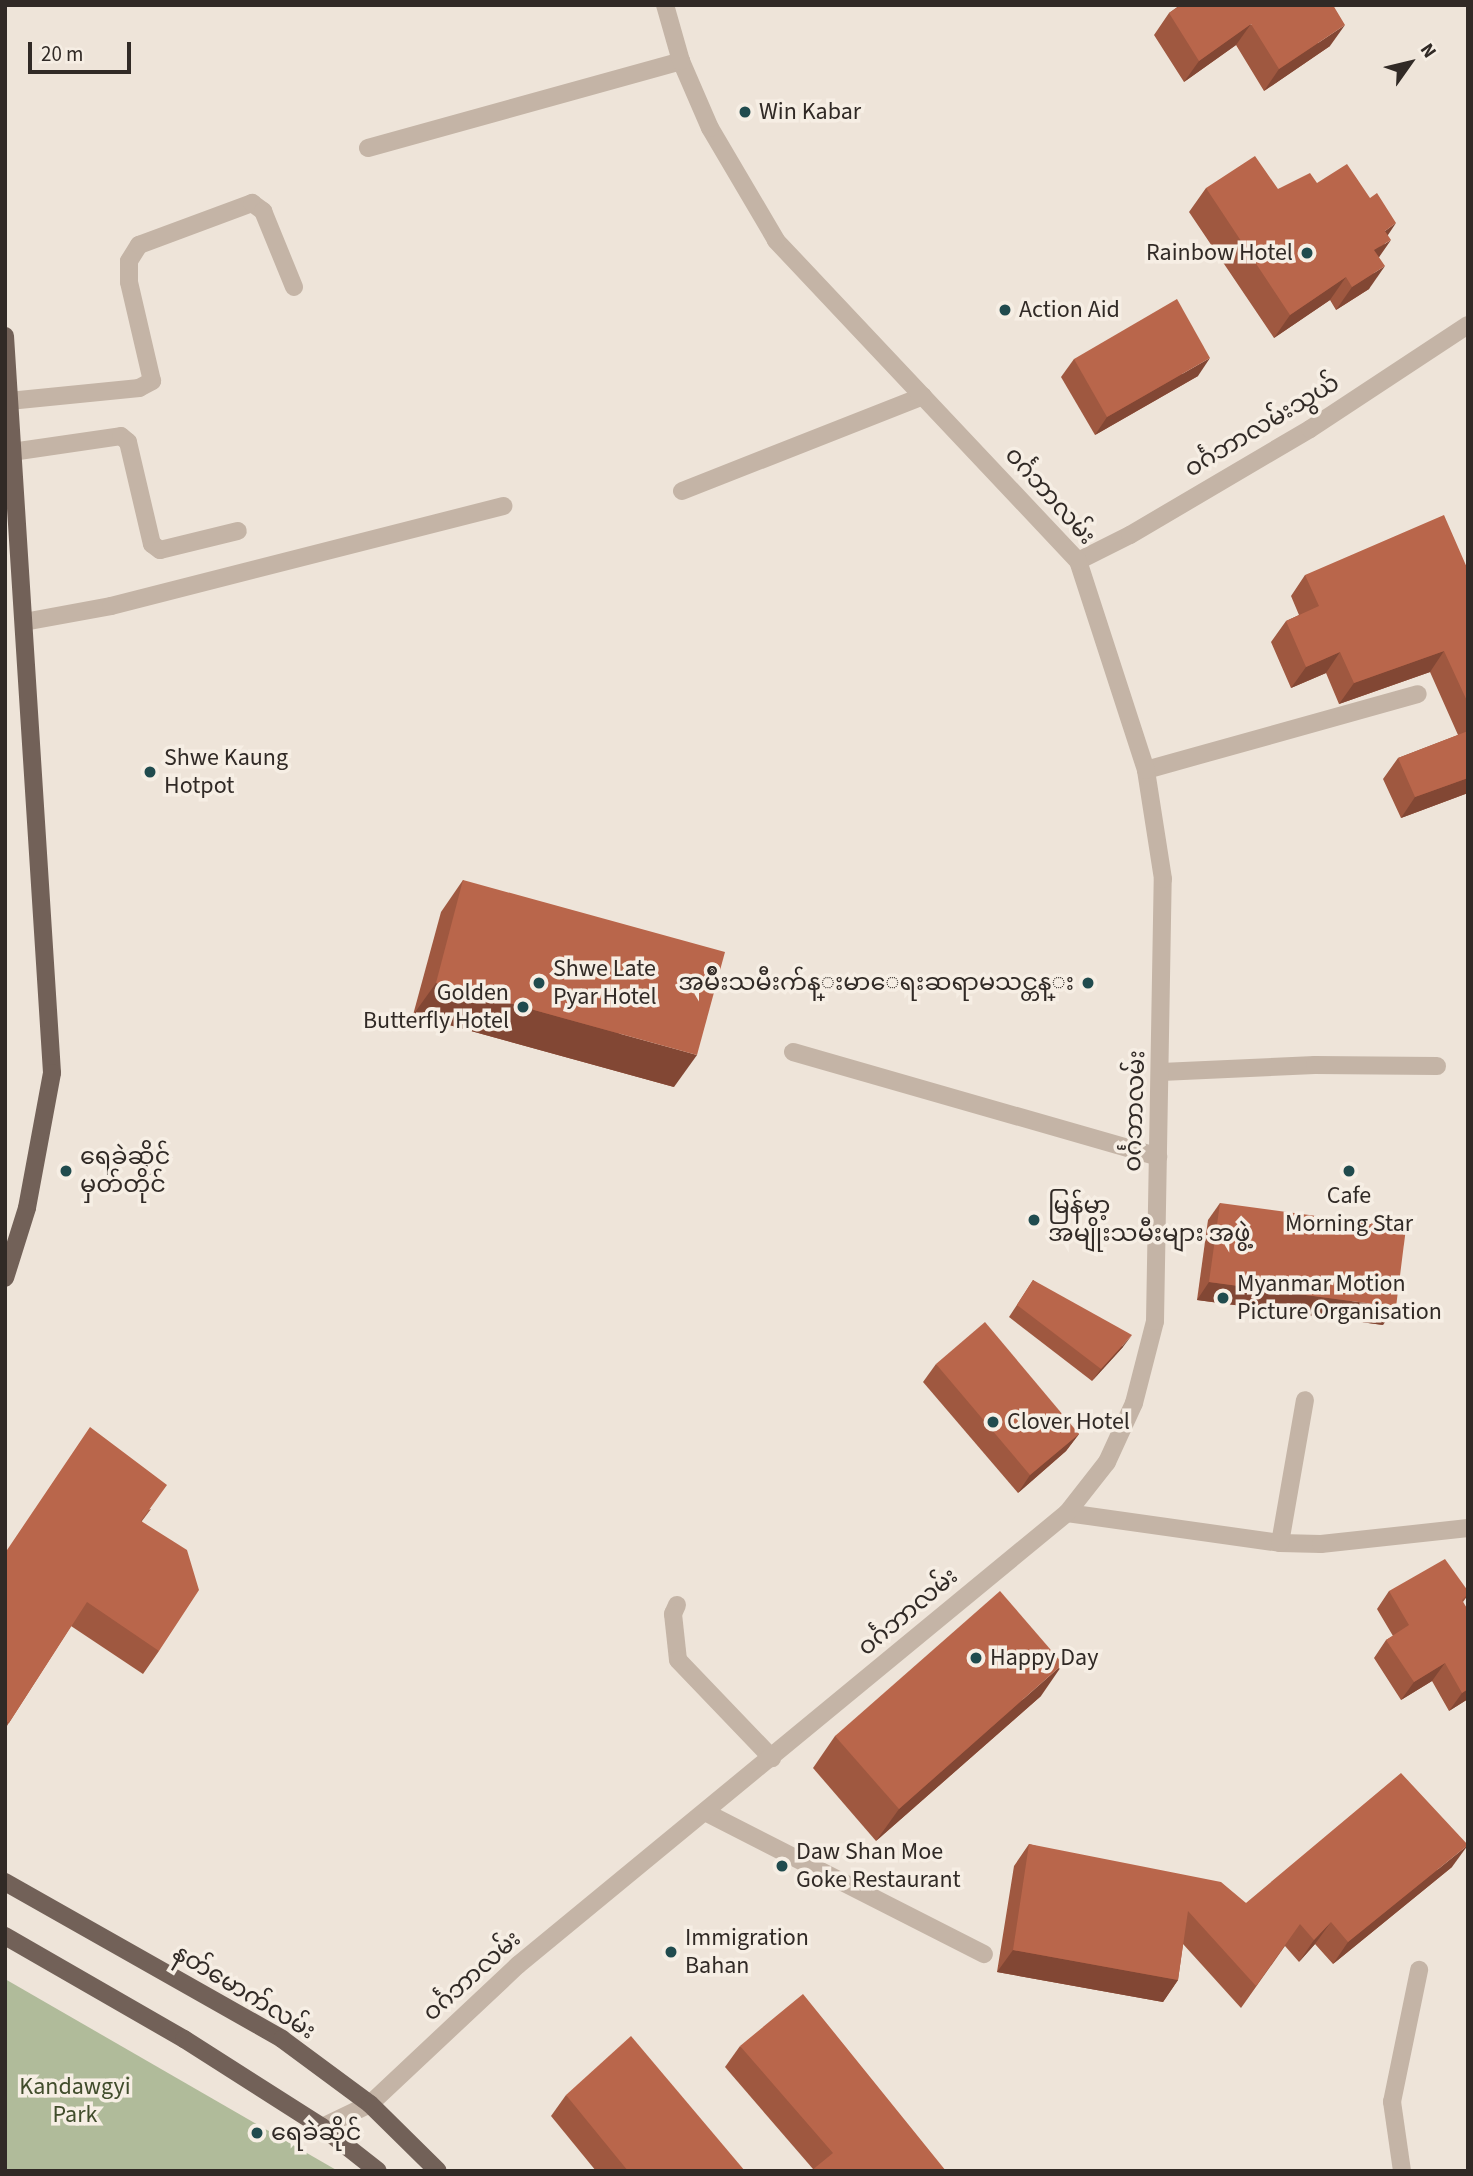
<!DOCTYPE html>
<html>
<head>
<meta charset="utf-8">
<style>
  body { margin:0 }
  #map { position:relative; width:1473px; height:2176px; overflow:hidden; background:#eee4d9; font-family:"Source Sans 3","Noto Sans Myanmar",sans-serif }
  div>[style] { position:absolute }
  .green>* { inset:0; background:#b0bb9a }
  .minor>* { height:18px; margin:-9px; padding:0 9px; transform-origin:9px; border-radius:9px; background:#c4b4a6 }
  .major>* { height:18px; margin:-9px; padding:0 9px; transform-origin:9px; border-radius:9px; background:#726158 }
  .wall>* { inset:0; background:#9f5840 }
  .shaded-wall>* { inset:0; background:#824734 }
  .building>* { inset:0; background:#b9664b }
  .dots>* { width:19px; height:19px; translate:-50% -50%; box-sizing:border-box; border:4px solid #f6eee4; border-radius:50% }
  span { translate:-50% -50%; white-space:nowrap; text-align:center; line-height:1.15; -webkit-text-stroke:7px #f6eee4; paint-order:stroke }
  .poi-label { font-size:24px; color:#312a26 }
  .left { translate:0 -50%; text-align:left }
  .right { translate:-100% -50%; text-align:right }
  .street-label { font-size:24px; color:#312a26 }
  .park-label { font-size:24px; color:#414d2c }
  .frame { position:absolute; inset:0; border:7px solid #312a26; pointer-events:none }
  .north { position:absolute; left:1375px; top:28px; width:70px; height:70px; -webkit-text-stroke:5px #f6eee4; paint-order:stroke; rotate:56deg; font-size:19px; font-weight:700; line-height:28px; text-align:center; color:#312a26 }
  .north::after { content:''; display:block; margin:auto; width:24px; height:32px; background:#312a26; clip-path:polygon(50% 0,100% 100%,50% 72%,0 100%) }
  .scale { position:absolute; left:28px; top:42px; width:103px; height:32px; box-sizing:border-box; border:4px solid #312a26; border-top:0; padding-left:9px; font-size:21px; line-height:24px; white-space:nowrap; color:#312a26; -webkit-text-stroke:5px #f6eee4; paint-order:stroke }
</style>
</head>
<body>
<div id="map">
  <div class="green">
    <div style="clip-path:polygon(5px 1979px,338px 2171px,5px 2171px)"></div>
  </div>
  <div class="minor">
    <div style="left:368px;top:148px;width:325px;rotate:-15.5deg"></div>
    <div style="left:9px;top:401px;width:131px;rotate:-5.7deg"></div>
    <div style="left:139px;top:388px;width:15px;rotate:-28deg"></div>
    <div style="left:152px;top:381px;width:102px;rotate:-103.1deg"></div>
    <div style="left:129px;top:282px;width:21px;rotate:-90deg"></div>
    <div style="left:129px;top:261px;width:19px;rotate:-58deg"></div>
    <div style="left:139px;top:245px;width:121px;rotate:-20.4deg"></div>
    <div style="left:252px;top:203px;width:14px;rotate:36deg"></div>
    <div style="left:263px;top:211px;width:82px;rotate:67.8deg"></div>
    <div style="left:5px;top:453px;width:117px;rotate:-8.3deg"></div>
    <div style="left:121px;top:436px;width:9px;rotate:41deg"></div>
    <div style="left:128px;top:442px;width:105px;rotate:76.8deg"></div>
    <div style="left:152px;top:544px;width:10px;rotate:37deg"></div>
    <div style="left:160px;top:550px;width:80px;rotate:-13.7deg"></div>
    <div style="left:682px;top:491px;width:259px;rotate:-21.5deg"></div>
    <div style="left:1078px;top:561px;width:58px;rotate:-26.6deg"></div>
    <div style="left:1130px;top:535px;width:209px;rotate:-30.5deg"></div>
    <div style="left:1310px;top:429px;width:189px;rotate:-33.4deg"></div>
    <div style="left:24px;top:622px;width:88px;rotate:-10.4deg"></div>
    <div style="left:111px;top:606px;width:405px;rotate:-14.3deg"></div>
    <div style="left:1146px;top:770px;width:282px;rotate:-15.6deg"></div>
    <div style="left:793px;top:1052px;width:380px;rotate:16deg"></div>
    <div style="left:1161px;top:1072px;width:154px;rotate:-2.6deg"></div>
    <div style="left:1315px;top:1065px;width:122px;rotate:0.5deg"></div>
    <div style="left:1067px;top:1513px;width:215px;rotate:8deg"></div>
    <div style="left:1280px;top:1543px;width:41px;rotate:1.4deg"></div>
    <div style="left:1321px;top:1544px;width:148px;rotate:-6.2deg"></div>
    <div style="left:1280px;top:1543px;width:145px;rotate:-80.1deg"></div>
    <div style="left:677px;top:1605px;width:10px;rotate:114deg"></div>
    <div style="left:673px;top:1614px;width:46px;rotate:83.8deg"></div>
    <div style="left:678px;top:1660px;width:136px;rotate:46.2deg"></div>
    <div style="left:705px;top:1812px;width:313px;rotate:27deg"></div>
    <div style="left:322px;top:2127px;width:53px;rotate:-25.6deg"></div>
    <div style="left:370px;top:2104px;width:203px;rotate:-43.2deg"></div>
    <div style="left:518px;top:1965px;width:711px;rotate:-39.47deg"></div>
    <div style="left:1067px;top:1513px;width:65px;rotate:-51.9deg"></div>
    <div style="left:1107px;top:1462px;width:65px;rotate:-65.4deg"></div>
    <div style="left:1134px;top:1403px;width:85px;rotate:-75.6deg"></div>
    <div style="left:1155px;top:1321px;width:442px;rotate:-89deg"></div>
    <div style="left:1163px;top:879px;width:110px;rotate:-98.9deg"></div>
    <div style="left:1146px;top:770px;width:220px;rotate:-108deg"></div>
    <div style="left:1078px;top:561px;width:441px;rotate:-133.3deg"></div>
    <div style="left:776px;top:240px;width:130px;rotate:-120.5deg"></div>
    <div style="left:710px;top:128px;width:73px;rotate:-113.4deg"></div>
    <div style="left:681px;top:61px;width:58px;rotate:-105.9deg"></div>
    <div style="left:1402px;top:2171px;width:70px;rotate:-98.2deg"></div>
    <div style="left:1392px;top:2102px;width:135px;rotate:-78.4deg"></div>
  </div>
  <div class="major">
    <div style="left:5px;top:336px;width:738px;rotate:86.35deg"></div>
    <div style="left:52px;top:1073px;width:137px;rotate:100.5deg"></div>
    <div style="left:27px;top:1208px;width:73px;rotate:107.4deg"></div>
    <div style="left:5px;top:1882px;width:318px;rotate:29.5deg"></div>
    <div style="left:282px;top:2039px;width:109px;rotate:36.5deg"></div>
    <div style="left:370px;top:2104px;width:95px;rotate:44.6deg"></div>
    <div style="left:5px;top:1936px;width:207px;rotate:29.9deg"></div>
    <div style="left:184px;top:2039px;width:164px;rotate:32.5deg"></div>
    <div style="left:322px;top:2127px;width:71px;rotate:38.2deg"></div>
  </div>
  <div class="wall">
    <div style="clip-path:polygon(1180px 5px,1330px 46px,1264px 91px,1236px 45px,1184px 82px,1154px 35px,1169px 13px)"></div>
    <div style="clip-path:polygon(1317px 183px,1388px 236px,1379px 257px,1369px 289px,1336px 310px,1330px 300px,1274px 338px,1189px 212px,1206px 188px,1278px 189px)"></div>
    <div style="clip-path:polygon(1074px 359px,1198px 376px,1095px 435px,1061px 377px)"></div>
    <div style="clip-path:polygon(1468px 570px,1468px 793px,1401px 818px,1383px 779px,1398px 758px,1458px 735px,1430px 672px,1339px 704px,1326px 673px,1291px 688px,1271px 642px,1286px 621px,1299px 615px,1291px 596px,1305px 575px)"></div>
    <div style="clip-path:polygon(463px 880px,674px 1087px,413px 1015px,441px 912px)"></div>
    <div style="clip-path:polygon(1220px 1203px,1383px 1325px,1197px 1300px,1208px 1220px)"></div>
    <div style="clip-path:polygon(1033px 1280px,1123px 1347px,1092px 1381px,1009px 1317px)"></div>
    <div style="clip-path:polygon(936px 1364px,1079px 1434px,1066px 1451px,1018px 1493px,923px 1382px)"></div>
    <div style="clip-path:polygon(151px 1509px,142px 1521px,159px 1651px,143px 1674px,71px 1626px,5px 1729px,5px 1552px)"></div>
    <div style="clip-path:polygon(1389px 1591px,1468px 1595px,1463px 1602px,1468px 1699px,1449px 1711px,1432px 1681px,1401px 1700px,1374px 1658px,1386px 1640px,1393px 1636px,1377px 1609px)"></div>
    <div style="clip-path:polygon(1041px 1696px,876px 1841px,813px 1768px,835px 1736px)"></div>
    <div style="clip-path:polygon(1029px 1844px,1246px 1903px,1452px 1867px,1333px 1964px,1315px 1944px,1299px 1962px,1285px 1946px,1241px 2008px,1183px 1944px,1178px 1980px,1163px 2002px,997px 1972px,1014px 1866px)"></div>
    <div style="clip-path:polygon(740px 2046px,946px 2171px,813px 2169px,725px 2067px)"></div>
    <div style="clip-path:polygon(566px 2095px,745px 2171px,596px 2171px,551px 2116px)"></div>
  </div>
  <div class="shaded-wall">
    <div style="clip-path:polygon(1251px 24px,1236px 45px,1184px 82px,1199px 61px)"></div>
    <div style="clip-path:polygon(1345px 25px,1330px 46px,1264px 91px,1279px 69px)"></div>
    <div style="clip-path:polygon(1396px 223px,1380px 247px,1391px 240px,1375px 263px,1358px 273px,1385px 231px)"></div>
    <div style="clip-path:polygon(1385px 266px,1369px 289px,1336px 310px,1352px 287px)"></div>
    <div style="clip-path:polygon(1346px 277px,1330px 300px,1274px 338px,1290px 315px)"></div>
    <div style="clip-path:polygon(1210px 358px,1198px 376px,1095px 435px,1107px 417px)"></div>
    <div style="clip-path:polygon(1444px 651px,1430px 672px,1339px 704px,1354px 683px)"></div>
    <div style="clip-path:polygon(1340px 652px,1326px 673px,1291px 688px,1306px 667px)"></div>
    <div style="clip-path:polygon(1468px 778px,1468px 793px,1401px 818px,1415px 797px)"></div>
    <div style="clip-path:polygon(436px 983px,697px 1055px,674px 1087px,413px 1015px)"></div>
    <div style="clip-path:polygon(1209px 1282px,1396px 1307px,1383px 1325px,1197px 1300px)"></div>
    <div style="clip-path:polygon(1132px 1335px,1123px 1347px,1092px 1381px,1101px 1369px)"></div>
    <div style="clip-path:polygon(1079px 1434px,1066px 1451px,1018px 1493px,1030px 1475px)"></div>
    <div style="clip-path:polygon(1445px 1663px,1432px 1681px,1401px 1700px,1414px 1682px)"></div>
    <div style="clip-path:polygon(1063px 1664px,1041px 1696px,876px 1841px,899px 1809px)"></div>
    <div style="clip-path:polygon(1468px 1689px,1468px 1699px,1449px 1711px,1462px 1693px)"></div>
    <div style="clip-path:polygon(1468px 1845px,1452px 1867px,1333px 1964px,1348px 1942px)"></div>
    <div style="clip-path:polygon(1331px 1922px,1315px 1944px,1299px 1962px,1314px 1940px)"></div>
    <div style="clip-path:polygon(1013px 1950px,1178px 1980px,1163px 2002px,997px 1972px)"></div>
  </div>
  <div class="building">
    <div style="clip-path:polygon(1181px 5px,1333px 5px,1345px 25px,1279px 69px,1251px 24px,1199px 61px,1169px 13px)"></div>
    <div style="clip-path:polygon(1255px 156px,1278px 189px,1310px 173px,1317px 183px,1347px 164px,1370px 198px,1377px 193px,1396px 223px,1385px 231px,1391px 240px,1374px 250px,1385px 266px,1352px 287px,1346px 277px,1290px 315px,1206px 188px)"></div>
    <div style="clip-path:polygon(1177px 299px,1210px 358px,1107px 417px,1074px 359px)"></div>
    <div style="clip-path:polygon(1444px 515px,1468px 570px,1468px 703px,1444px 651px,1354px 683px,1340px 652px,1306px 667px,1286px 621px,1319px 606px,1305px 575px)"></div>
    <div style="clip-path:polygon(1468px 731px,1468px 778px,1415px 797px,1398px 758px)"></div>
    <div style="clip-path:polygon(463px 880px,725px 952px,697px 1055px,436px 983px)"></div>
    <div style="clip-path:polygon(1220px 1203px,1406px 1228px,1396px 1307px,1209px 1282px)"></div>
    <div style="clip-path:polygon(1033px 1280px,1132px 1335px,1101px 1369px,1017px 1305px)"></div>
    <div style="clip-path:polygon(985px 1322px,1079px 1434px,1030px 1475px,936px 1364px)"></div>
    <div style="clip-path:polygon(90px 1427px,167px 1485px,141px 1521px,187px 1550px,199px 1590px,159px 1651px,87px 1602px,9px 1723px,5px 1720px,5px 1553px)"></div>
    <div style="clip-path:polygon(1445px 1559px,1468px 1591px,1468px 1594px,1462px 1600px,1468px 1610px,1468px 1689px,1462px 1693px,1445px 1663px,1414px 1682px,1386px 1640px,1409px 1625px,1389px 1591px)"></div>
    <div style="clip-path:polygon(1000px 1591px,1063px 1664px,899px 1809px,835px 1736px)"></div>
    <div style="clip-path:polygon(1401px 1773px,1468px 1845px,1348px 1942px,1331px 1922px,1314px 1940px,1300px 1924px,1256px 1986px,1188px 1911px,1178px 1980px,1013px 1950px,1029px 1844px,1221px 1882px,1246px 1903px)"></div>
    <div style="clip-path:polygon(803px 1994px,946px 2171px,811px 2171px,833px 2153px,740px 2046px)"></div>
    <div style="clip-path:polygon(631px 2036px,745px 2171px,628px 2171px,566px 2095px)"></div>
  </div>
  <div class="dots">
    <div style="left:745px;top:112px;background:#204b4e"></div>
    <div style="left:1307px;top:253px;background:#204b4e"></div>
    <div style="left:1005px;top:310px;background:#204b4e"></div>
    <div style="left:150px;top:772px;background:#204b4e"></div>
    <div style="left:539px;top:983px;background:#204b4e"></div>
    <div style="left:1088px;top:983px;background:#204b4e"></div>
    <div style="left:523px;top:1007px;background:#204b4e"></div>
    <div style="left:66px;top:1171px;background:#204b4e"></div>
    <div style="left:1349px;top:1171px;background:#204b4e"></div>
    <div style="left:1034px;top:1220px;background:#204b4e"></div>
    <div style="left:1223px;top:1298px;background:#204b4e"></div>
    <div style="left:993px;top:1422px;background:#204b4e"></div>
    <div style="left:976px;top:1658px;background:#204b4e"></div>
    <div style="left:782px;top:1866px;background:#204b4e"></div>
    <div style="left:671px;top:1952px;background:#204b4e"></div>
    <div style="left:257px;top:2133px;background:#204b4e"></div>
  </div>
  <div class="poi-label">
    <span class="left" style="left:759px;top:112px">Win Kabar</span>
    <span class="right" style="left:1293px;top:253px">Rainbow Hotel</span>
    <span class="left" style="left:1019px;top:310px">Action Aid</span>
    <span class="left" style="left:164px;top:772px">Shwe Kaung<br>Hotpot</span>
    <span class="left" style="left:553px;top:983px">Shwe Late<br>Pyar Hotel</span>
    <span class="right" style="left:1074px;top:983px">အမ်ိဳးသမီးက်န္းမာေရးဆရာမသင္တန္း</span>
    <span class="right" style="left:509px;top:1007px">Golden<br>Butterfly Hotel</span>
    <span class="left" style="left:80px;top:1171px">ရေခဲဆိုင်<br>မှတ်တိုင်</span>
    <span style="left:1349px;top:1210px">Cafe<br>Morning Star</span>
    <span class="left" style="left:1048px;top:1220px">မြန်မာ့<br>အမျိုးသမီးများ အဖွဲ့</span>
    <span class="left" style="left:1237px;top:1298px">Myanmar Motion<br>Picture Organisation</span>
    <span class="left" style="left:1007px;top:1422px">Clover Hotel</span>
    <span class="left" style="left:990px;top:1658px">Happy Day</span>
    <span class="left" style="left:796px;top:1866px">Daw Shan Moe<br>Goke Restaurant</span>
    <span class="left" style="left:685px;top:1952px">Immigration<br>Bahan</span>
    <span class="left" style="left:271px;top:2133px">ရေခဲဆိုင်</span>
  </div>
  <div class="street-label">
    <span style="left:1262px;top:426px;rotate:-31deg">ဝင်္ဂဘာလမ်းသွယ်</span>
    <span style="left:1050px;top:496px;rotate:48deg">ဝင်္ဂဘာလမ်း</span>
    <span style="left:1135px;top:1111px;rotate:-88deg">ဝင်္ဂဘာလမ်း</span>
    <span style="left:908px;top:1612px;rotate:-40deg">ဝင်္ဂဘာလမ်း</span>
    <span style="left:472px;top:1976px;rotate:-42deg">ဝင်္ဂဘာလမ်း</span>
    <span style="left:244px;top:1992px;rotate:31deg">နတ်မောက်လမ်း</span>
  </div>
  <div class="park-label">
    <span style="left:75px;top:2101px">Kandawgyi<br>Park</span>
  </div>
  <div class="frame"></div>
  <div class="north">N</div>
  <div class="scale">20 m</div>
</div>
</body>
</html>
